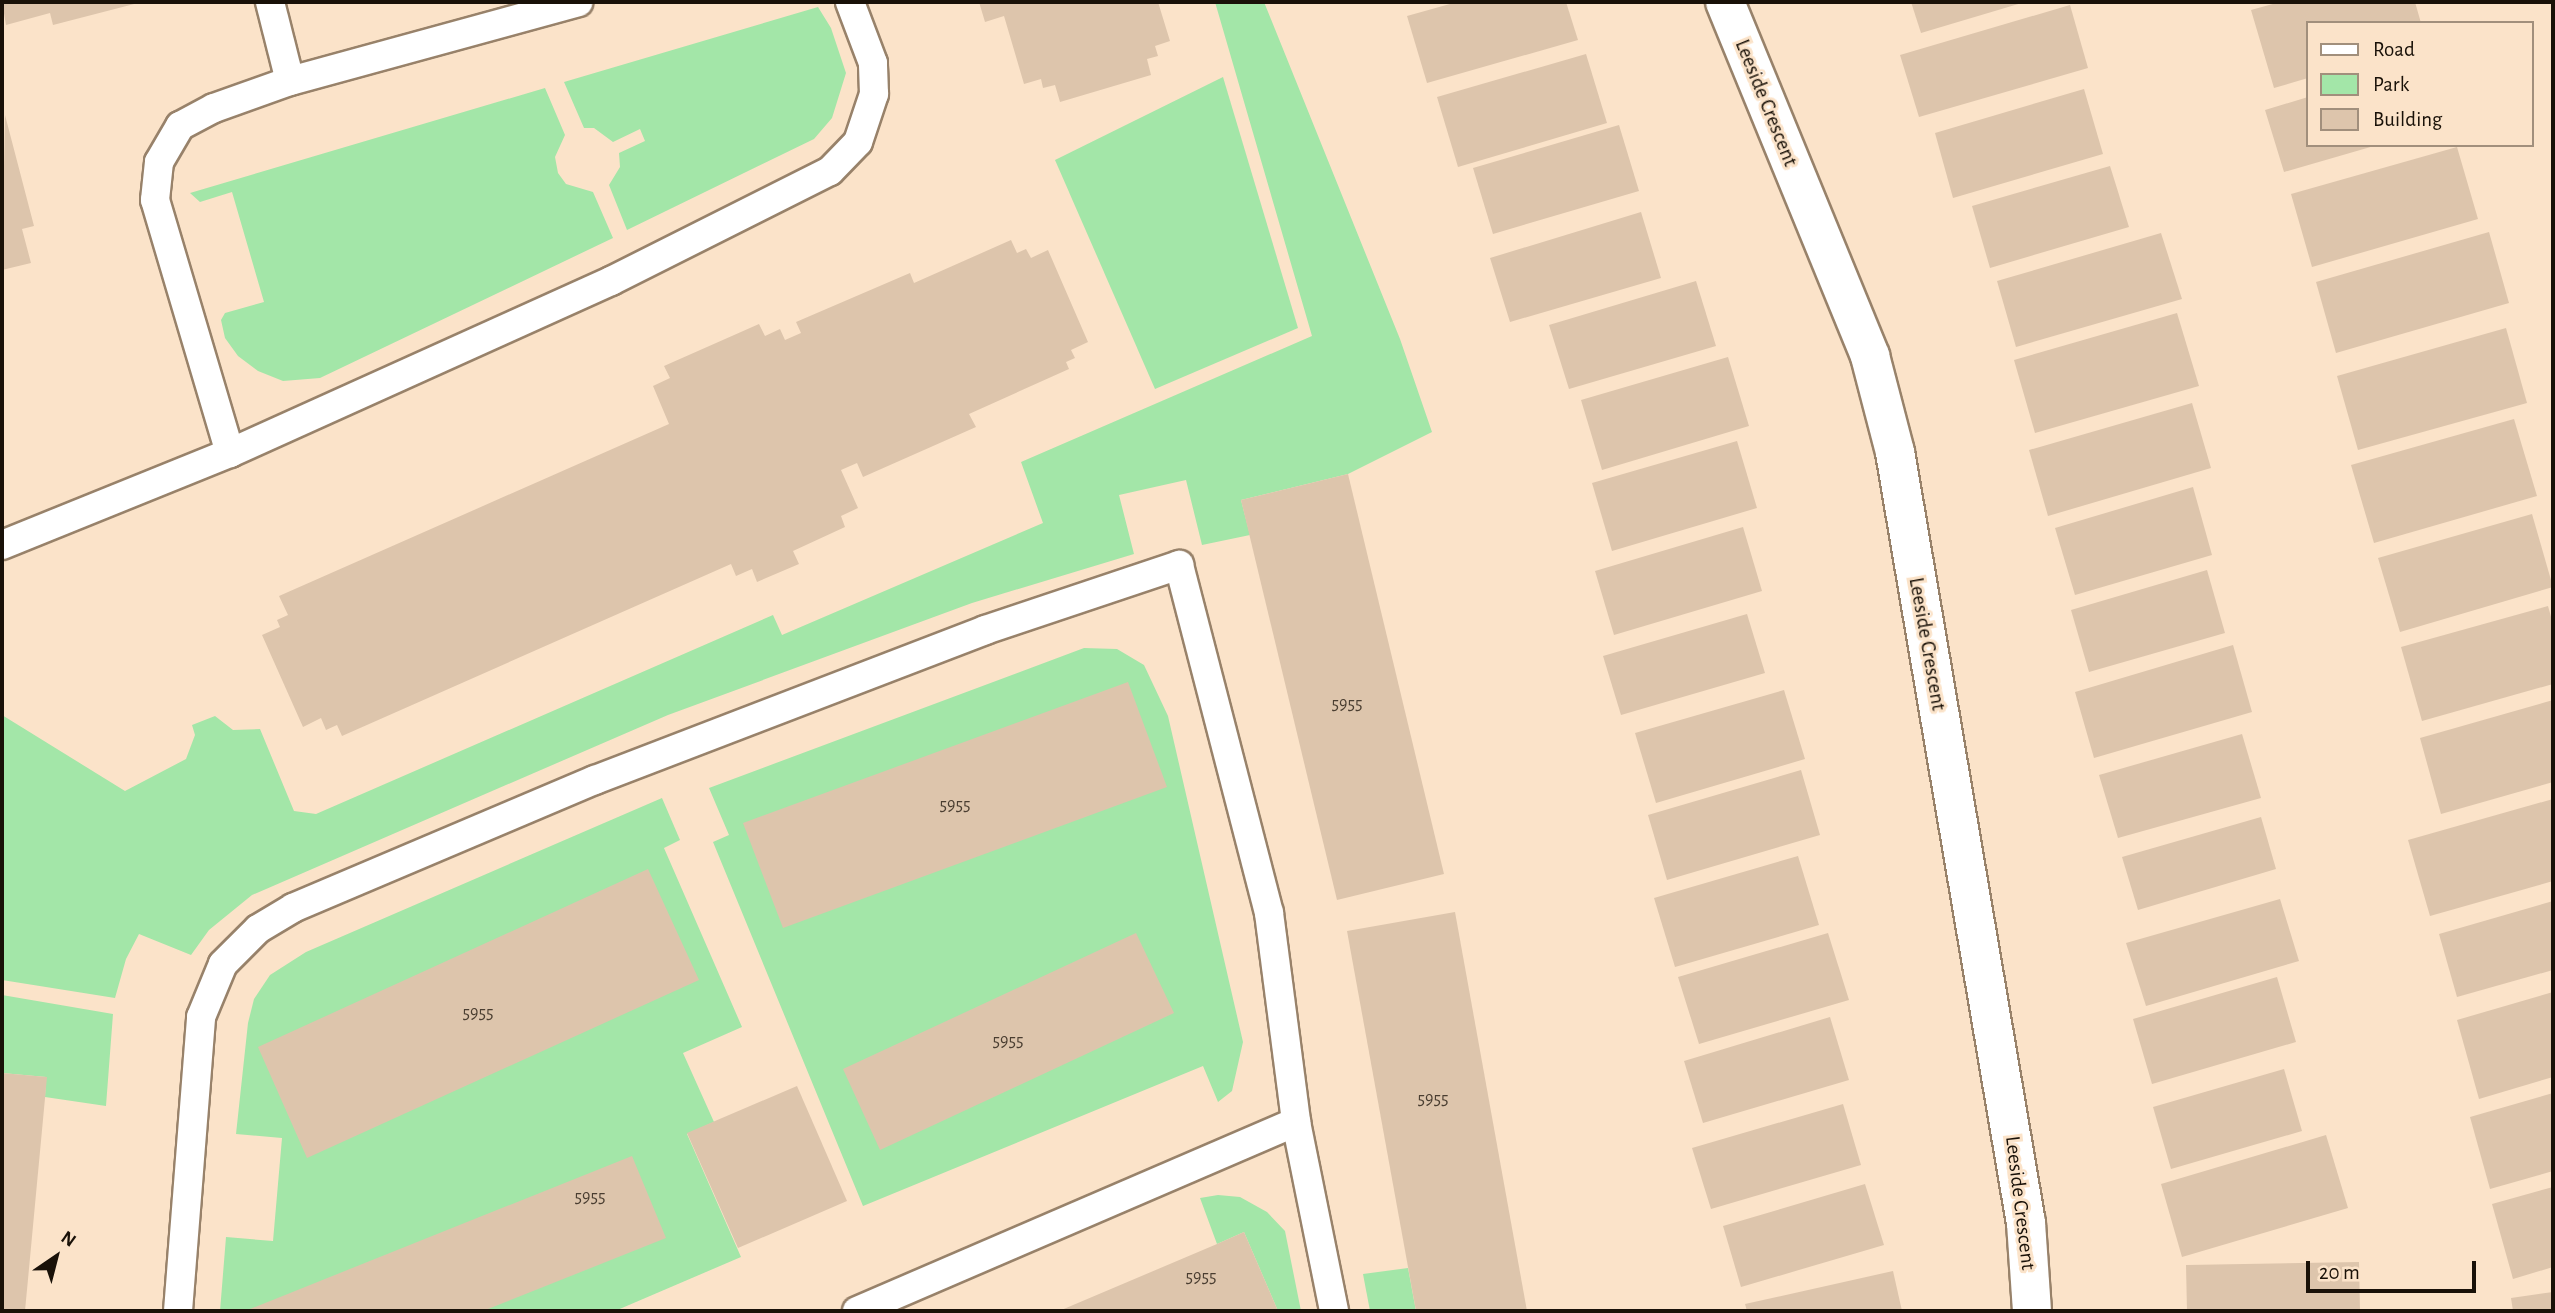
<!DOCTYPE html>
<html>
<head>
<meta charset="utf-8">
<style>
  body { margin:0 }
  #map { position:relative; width:2555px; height:1313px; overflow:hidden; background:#fbe3c9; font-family:"Alegreya Sans",sans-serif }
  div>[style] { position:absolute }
  .green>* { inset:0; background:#a3e6a8 }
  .building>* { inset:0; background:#ddc5ac }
  .roads { filter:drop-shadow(2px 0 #98826a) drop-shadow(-2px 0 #98826a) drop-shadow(0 2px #98826a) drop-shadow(0 -2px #98826a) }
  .lane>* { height:28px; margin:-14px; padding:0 14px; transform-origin:14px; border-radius:14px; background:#fff }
  .street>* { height:38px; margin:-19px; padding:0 19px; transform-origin:19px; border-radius:19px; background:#fff }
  span { translate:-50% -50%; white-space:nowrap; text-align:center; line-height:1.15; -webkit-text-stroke:6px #fbe3c9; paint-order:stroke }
  .number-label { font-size:18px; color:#4a3e31 }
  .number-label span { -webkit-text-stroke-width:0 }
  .street-label { font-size:21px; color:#191108 }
  .frame { position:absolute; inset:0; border:4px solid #191108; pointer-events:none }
  .legend { position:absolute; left:2306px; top:21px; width:228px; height:126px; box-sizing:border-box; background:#fbe3c9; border:2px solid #a18f7c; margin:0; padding:9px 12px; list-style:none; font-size:21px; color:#191108 }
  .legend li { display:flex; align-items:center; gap:14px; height:35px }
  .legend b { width:35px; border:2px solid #a18f7c }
  .north { position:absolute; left:21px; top:1222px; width:70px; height:70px; -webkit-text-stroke:5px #fbe3c9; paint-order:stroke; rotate:35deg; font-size:19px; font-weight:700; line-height:28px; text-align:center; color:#191108 }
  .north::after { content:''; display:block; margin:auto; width:24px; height:32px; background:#191108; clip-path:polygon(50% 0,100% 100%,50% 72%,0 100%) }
  .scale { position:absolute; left:2306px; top:1261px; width:170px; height:32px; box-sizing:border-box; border:4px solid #191108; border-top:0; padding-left:9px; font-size:21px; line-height:24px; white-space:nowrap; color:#191108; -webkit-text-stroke:5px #fbe3c9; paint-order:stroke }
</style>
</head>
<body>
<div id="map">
  <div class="green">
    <div style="clip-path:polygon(1215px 2px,1264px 2px,1400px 339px,1432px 432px,1348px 474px,1241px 500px,1250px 535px,1202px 545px,1186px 480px,1119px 495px,1134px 554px,972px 603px,668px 715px,252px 895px,209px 930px,191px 955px,139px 934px,126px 959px,115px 998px,2px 980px,2px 715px,125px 791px,186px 759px,195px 735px,192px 725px,215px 716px,233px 730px,260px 729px,294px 811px,316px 814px,773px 615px,782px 635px,1043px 523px,1021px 462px,1312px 336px)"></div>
    <div style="clip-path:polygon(818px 7px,831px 28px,846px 73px,832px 118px,814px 139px,627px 230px,609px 185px,620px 167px,619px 153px,645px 141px,640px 129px,613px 142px,594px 128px,584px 128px,564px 82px)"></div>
    <div style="clip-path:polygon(1223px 77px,1298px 328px,1155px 389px,1055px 160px)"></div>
    <div style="clip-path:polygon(545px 88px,565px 135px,555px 157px,558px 173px,566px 184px,593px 192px,613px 238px,320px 378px,283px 381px,258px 371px,238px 356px,225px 338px,221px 320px,225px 313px,264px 302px,232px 192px,200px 202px,190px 193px)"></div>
    <div style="clip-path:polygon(1084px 648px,1117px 649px,1144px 665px,1168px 716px,1243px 1042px,1232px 1091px,1218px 1102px,1203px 1066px,863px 1206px,713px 842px,729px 835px,709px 788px)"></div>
    <div style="clip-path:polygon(662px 798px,680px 840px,664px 848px,742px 1027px,683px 1053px,714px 1122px,687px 1134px,741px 1257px,615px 1311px,220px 1311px,226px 1237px,273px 1241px,282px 1138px,236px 1134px,248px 1023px,254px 999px,270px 975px,306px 952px)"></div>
    <div style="clip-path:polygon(2px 995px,113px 1014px,106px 1106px,45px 1097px,46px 1077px,2px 1073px)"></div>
    <div style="clip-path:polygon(1218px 1195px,1240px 1197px,1267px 1212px,1285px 1231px,1301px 1311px,1278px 1311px,1244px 1232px,1217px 1244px,1200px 1198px)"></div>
    <div style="clip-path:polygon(1408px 1268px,1416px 1311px,1370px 1311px,1363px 1274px)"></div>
  </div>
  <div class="building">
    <div style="clip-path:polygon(2px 2px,137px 2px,138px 3px,53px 25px,50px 13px,6px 25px)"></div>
    <div style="clip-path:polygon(979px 2px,1158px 2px,1170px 41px,1155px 46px,1158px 56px,1147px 59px,1151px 75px,1060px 102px,1055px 85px,1043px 88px,1041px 79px,1024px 84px,1004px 16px,985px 22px)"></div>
    <div style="clip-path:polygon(1457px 2px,1566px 2px,1578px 40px,1427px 83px,1407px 16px)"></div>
    <div style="clip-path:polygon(1911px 2px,2025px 2px,1921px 33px)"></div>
    <div style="clip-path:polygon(2280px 2px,2415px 2px,2421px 23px,2308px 23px,2308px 78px,2274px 88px,2251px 10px)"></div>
    <div style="clip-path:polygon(2070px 5px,2088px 68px,1919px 117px,1900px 55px)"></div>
    <div style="clip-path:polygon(1586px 54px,1607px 123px,1458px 167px,1437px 97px)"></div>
    <div style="clip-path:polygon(2084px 89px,2103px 154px,1953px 198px,1935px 133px)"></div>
    <div style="clip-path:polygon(2308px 97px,2308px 145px,2374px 146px,2284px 172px,2265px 110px)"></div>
    <div style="clip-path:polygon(5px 115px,34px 226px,22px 229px,31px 263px,2px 270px)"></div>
    <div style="clip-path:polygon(1619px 125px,1639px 191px,1493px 234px,1473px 168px)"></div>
    <div style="clip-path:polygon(2457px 147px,2478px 219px,2312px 267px,2291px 194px)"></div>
    <div style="clip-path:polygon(2110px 166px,2129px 227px,1990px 268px,1972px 206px)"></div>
    <div style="clip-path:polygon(1641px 212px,1661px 278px,1510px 322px,1490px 258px)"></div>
    <div style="clip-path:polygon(2489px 232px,2509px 303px,2336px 353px,2316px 282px)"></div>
    <div style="clip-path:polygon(2161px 233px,2182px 299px,2016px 347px,1997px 281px)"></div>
    <div style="clip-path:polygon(1011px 240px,1017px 253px,1026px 249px,1031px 258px,1048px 250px,1088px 342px,1071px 350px,1075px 358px,1066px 362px,1069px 369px,969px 414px,976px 427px,863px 477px,857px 463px,841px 470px,858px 508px,841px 516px,845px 527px,793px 551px,799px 564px,757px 582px,752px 569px,736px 576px,731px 564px,342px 736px,337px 725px,326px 730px,321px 718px,303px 727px,262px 635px,280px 627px,277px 620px,288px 615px,279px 596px,669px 424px,653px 386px,670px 378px,664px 366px,759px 324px,765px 336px,780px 329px,785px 340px,801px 333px,796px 322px,910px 273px,914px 283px)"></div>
    <div style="clip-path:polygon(1696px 281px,1716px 346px,1569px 389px,1549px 325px)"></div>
    <div style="clip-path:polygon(2177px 313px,2199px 386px,2035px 433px,2014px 360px)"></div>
    <div style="clip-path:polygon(2506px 328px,2527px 403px,2358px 450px,2337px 376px)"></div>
    <div style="clip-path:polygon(1728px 357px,1749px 426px,1602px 470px,1581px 400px)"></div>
    <div style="clip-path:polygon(2192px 403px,2211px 468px,2048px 516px,2029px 450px)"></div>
    <div style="clip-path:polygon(2514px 419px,2537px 496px,2374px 543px,2351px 465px)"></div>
    <div style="clip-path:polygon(1737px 441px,1757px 508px,1612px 551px,1592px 483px)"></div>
    <div style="clip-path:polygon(1348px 474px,1444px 874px,1337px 900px,1241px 500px)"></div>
    <div style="clip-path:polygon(2193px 487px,2212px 555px,2075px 595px,2055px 528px)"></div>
    <div style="clip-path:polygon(2532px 514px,2553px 587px,2400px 632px,2378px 558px)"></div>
    <div style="clip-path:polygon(1743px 527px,1762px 591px,1614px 635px,1595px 571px)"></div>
    <div style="clip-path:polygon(2207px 570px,2225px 633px,2089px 672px,2071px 610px)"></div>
    <div style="clip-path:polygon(2548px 606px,2553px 624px,2553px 684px,2422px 721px,2401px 647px)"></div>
    <div style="clip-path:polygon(1747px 614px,1765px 673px,1621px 715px,1603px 656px)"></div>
    <div style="clip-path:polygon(2233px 645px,2252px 712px,2094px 758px,2075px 692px)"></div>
    <div style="clip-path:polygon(1128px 682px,1167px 787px,783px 928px,743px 823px)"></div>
    <div style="clip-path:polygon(1784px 690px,1805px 759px,1656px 803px,1635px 733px)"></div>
    <div style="clip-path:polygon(2553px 700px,2553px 782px,2441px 814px,2420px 738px)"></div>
    <div style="clip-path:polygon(2242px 734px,2261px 798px,2118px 838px,2099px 775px)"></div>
    <div style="clip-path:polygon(1801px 770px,1820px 835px,1667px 880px,1648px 815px)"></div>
    <div style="clip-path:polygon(2553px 799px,2553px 881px,2430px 916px,2408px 840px)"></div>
    <div style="clip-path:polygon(2261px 817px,2276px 869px,2138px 910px,2122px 857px)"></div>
    <div style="clip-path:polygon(1798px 856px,1819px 925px,1675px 967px,1654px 898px)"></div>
    <div style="clip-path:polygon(648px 869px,699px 980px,307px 1158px,258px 1047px)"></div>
    <div style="clip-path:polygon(2280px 899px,2299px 961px,2146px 1006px,2126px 943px)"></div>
    <div style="clip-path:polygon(2553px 901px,2553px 970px,2457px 997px,2439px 934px)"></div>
    <div style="clip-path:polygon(1455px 912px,1527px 1311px,1416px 1311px,1347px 931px)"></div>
    <div style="clip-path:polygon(1136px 933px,1174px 1013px,880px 1150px,843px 1069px)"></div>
    <div style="clip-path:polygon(1828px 933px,1849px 1000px,1699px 1044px,1678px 977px)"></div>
    <div style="clip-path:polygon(2277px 977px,2296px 1042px,2152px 1084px,2133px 1019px)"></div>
    <div style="clip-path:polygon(2553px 992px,2553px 1077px,2479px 1099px,2457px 1020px)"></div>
    <div style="clip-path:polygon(1830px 1017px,1849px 1080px,1703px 1123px,1684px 1061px)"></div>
    <div style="clip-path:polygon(2284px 1069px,2302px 1131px,2171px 1169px,2153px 1107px)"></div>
    <div style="clip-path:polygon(2px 1073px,47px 1077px,25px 1311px,2px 1311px)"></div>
    <div style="clip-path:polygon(797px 1086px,847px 1201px,738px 1248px,687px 1133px)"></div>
    <div style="clip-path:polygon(2553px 1093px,2553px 1171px,2490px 1189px,2470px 1117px)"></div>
    <div style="clip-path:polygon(1843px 1104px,1861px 1165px,1711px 1209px,1692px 1148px)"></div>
    <div style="clip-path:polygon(2326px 1135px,2348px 1208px,2182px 1257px,2161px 1184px)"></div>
    <div style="clip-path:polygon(632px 1156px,666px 1238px,483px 1311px,245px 1311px)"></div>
    <div style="clip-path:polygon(1865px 1184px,1884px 1245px,1741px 1287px,1723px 1226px)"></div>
    <div style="clip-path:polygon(2553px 1187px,2553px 1267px,2513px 1279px,2492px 1204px)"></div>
    <div style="clip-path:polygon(1244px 1232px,1278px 1311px,1059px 1311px,1217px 1244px)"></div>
    <div style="clip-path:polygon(2359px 1262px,2360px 1311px,2187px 1311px,2186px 1265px)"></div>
    <div style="clip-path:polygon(1893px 1271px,1902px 1311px,1747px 1311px,1745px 1304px)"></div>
    <div style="clip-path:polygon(2553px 1292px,2553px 1311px,2513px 1311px,2511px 1298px)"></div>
  </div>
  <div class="roads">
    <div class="lane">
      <div style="left:270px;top:2px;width:81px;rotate:75.8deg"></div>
      <div style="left:230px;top:453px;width:264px;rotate:-106.5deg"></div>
      <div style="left:155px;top:200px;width:38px;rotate:-84deg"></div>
      <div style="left:159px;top:162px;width:42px;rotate:-59.7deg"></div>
      <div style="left:180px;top:126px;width:38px;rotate:-28deg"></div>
      <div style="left:214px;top:108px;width:81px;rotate:-19.6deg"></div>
      <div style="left:290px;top:81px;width:299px;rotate:-15.3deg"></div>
      <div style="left:2px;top:545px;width:246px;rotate:-22deg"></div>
      <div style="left:230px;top:453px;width:418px;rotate:-24.3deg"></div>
      <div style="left:611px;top:281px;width:245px;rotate:-26.7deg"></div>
      <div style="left:830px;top:171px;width:40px;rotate:-46deg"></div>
      <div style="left:858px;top:142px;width:51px;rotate:-71.6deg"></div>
      <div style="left:874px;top:94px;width:31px;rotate:-92deg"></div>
      <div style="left:873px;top:63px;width:65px;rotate:-110.7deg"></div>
      <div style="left:1296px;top:1122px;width:193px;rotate:78.6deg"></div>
      <div style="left:178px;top:1311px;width:295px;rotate:-85.5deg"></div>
      <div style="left:201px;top:1017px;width:57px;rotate:-67.5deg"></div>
      <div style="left:223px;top:964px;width:49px;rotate:-45deg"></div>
      <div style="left:258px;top:929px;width:41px;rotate:-31deg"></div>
      <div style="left:293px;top:908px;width:328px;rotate:-23deg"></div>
      <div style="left:595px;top:780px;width:418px;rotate:-21deg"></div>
      <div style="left:985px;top:630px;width:205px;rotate:-18.5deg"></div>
      <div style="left:1179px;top:565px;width:359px;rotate:75.5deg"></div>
      <div style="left:1269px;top:913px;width:211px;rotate:82.6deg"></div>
      <div style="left:1296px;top:1122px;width:478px;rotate:156.7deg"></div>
    </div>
    <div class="street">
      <div style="left:1725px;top:2px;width:383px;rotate:67.7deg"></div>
      <div style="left:1870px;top:356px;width:99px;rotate:75.4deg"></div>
      <div style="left:1895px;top:452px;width:782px;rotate:80.36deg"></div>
      <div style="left:2026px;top:1223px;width:88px;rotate:86.1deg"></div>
    </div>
  </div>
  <div class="number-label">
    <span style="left:1347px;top:704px">5955</span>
    <span style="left:955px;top:805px">5955</span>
    <span style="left:478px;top:1013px">5955</span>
    <span style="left:1008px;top:1041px">5955</span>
    <span style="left:1433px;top:1099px">5955</span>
    <span style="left:590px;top:1197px">5955</span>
    <span style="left:1201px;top:1277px">5955</span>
  </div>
  <div class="street-label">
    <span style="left:1766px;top:103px;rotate:68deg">Leeside Crescent</span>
    <span style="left:1927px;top:644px;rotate:80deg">Leeside Crescent</span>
    <span style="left:2020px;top:1203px;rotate:83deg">Leeside Crescent</span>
  </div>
  <div class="frame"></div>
  <ul class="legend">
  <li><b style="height:9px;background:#fff"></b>Road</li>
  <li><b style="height:19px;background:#a3e6a8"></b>Park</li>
  <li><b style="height:19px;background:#ddc5ac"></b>Building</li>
  </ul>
  <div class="north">N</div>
  <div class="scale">20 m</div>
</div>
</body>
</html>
